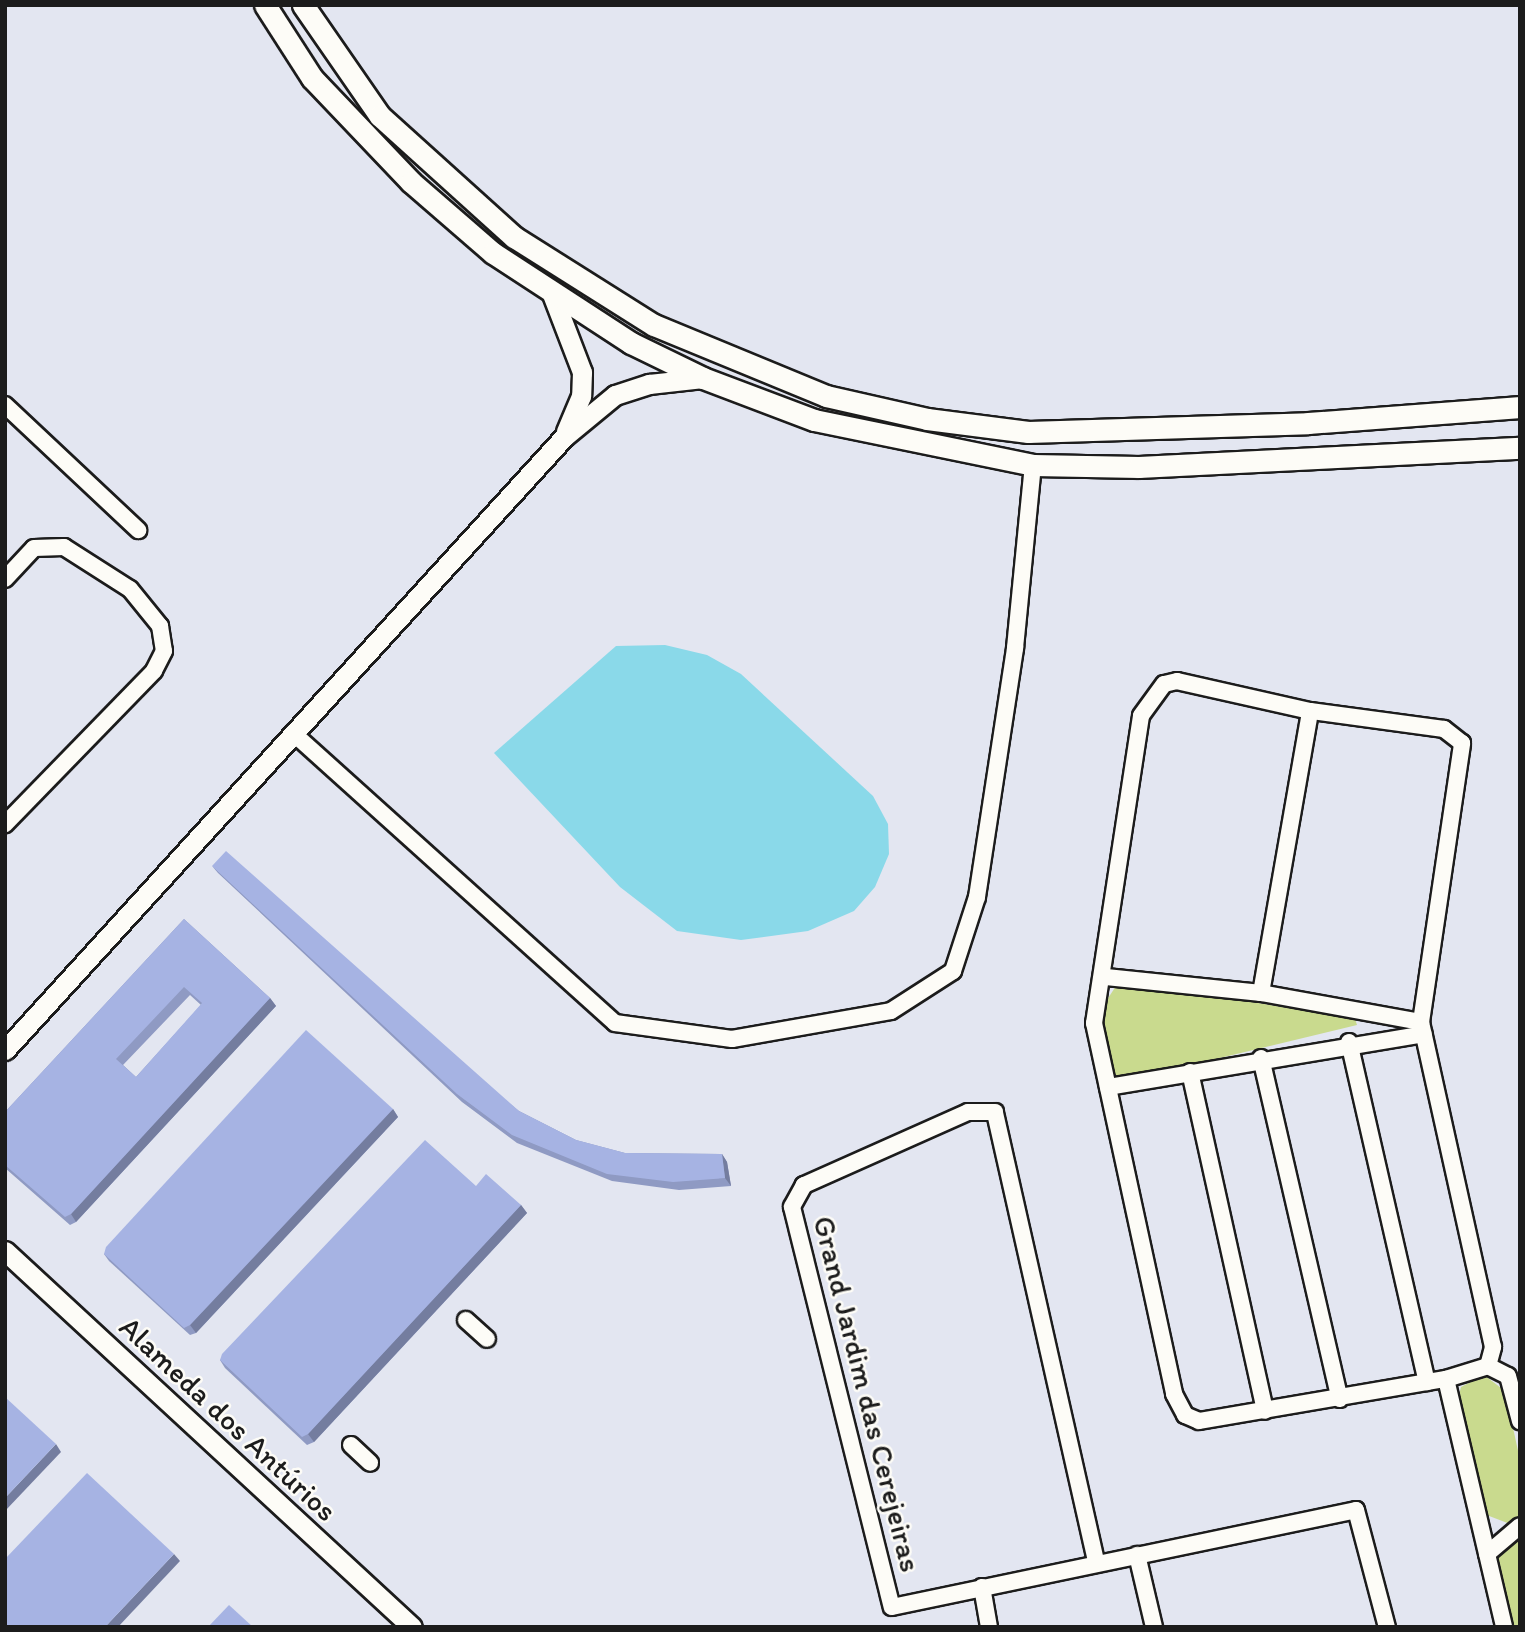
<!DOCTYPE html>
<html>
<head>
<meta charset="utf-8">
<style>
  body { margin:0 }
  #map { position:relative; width:1525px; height:1632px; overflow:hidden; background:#e3e6f1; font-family:Itim,sans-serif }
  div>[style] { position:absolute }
  .green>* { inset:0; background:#c9da8e }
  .water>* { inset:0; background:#8ad9e9 }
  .roads { filter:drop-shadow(2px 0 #1c1c1c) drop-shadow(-2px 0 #1c1c1c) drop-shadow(0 2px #1c1c1c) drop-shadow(0 -2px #1c1c1c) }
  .minor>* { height:16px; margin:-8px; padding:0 8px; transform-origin:8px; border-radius:8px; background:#fdfcf7 }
  .tertiary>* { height:19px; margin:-9.5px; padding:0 9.5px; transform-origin:9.5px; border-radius:9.5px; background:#fdfcf7 }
  .secondary>* { height:21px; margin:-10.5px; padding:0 10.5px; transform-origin:10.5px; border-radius:10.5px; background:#fdfcf7 }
  .wall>* { inset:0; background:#8f9ac3 }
  .shaded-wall>* { inset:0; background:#747d9f }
  .building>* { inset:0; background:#a6b3e3 }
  span { translate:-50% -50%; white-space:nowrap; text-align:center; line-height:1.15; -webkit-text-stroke:5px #fdfcf7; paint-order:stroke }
  .street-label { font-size:30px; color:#1c1c1c }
  .frame { position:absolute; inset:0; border:7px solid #1c1c1c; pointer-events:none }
</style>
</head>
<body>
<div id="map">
  <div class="green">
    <div style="clip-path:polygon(1130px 982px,1355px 1019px,1357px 1025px,1128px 1080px,1114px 1076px,1099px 1012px,1116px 986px)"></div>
    <div style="clip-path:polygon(1484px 1375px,1505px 1391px,1520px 1460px,1520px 1521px,1510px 1524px,1484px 1514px,1459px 1395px,1461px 1387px)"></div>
    <div style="clip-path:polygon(1520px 1535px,1520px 1627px,1510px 1627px,1496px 1555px)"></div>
  </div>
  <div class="water">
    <div style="clip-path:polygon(665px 645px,707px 655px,741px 674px,873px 796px,888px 824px,889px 854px,875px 887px,854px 911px,808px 931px,741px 940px,677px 931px,620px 887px,494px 753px,616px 646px)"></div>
  </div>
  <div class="roads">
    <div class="minor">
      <div style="left:5px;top:405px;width:183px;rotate:43.2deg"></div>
      <div style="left:5px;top:579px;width:42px;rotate:-46.9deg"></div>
      <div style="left:34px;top:548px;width:30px;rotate:-2deg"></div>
      <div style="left:64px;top:547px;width:78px;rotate:32.5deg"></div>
      <div style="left:130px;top:589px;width:48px;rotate:51deg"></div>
      <div style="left:160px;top:626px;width:25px;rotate:81deg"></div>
      <div style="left:164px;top:651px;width:22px;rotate:117deg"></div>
      <div style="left:154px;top:671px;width:214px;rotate:134.2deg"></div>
      <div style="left:293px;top:733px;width:433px;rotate:42deg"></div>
      <div style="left:615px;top:1023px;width:118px;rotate:7.8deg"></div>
      <div style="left:732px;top:1039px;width:161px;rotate:-10deg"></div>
      <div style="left:891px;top:1011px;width:74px;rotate:-32.8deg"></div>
      <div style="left:953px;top:971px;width:78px;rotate:-72deg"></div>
      <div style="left:977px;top:897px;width:252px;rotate:-81.3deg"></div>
      <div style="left:1015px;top:648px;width:184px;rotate:-84.4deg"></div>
      <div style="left:1106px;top:977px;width:156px;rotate:5.9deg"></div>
      <div style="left:1261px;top:993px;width:163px;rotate:10.3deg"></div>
      <div style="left:1261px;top:993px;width:286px;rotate:-80.1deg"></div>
      <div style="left:1349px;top:1042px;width:349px;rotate:77.1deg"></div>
      <div style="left:1261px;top:1058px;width:350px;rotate:77deg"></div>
      <div style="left:1190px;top:1072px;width:347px;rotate:77.5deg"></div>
      <div style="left:1108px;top:1087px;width:320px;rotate:-9.5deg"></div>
      <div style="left:466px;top:1320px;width:28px;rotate:42deg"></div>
      <div style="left:1488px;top:1366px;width:20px;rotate:-75deg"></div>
      <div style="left:1493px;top:1347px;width:333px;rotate:-102.5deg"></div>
      <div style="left:1421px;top:1022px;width:282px;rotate:-81.6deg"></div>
      <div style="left:1462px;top:743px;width:23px;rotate:-142deg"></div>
      <div style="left:1444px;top:729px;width:135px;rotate:-172.3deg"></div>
      <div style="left:1310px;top:711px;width:136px;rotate:-167.3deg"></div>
      <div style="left:1177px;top:681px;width:13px;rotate:167deg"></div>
      <div style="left:1164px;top:684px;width:39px;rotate:126deg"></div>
      <div style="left:1141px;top:716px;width:311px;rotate:98.7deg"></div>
      <div style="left:1094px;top:1023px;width:380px;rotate:77.8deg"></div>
      <div style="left:1174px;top:1394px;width:24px;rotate:62deg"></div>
      <div style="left:1185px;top:1415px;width:15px;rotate:23deg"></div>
      <div style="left:1199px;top:1421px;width:251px;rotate:-9.7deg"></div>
      <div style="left:1446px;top:1379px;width:255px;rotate:76.8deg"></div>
      <div style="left:1488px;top:1366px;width:22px;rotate:27deg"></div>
      <div style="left:1508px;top:1376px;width:47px;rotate:75.1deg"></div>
      <div style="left:1446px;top:1379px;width:44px;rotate:-17.2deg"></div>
      <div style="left:351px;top:1445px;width:26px;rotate:43deg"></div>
      <div style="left:1487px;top:1554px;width:43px;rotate:-40.3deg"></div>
      <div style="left:1137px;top:1555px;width:74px;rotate:76.7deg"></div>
      <div style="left:1096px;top:1561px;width:460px;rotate:-102.7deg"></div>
      <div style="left:995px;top:1112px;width:27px;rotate:180deg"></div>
      <div style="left:968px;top:1112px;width:180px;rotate:156deg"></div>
      <div style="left:804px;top:1185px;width:25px;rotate:119deg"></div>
      <div style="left:792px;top:1207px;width:412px;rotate:76deg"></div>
      <div style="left:892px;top:1607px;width:474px;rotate:-11.8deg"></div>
      <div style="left:1356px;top:1510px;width:121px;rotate:75.2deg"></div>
      <div style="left:982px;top:1587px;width:41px;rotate:80.1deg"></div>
    </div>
    <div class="tertiary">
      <div style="left:552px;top:294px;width:84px;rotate:69deg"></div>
      <div style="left:582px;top:372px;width:24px;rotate:92deg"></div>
      <div style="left:581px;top:396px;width:39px;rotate:113deg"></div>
      <div style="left:5px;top:1050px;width:830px;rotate:-47.64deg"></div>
      <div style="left:564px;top:437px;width:66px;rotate:-39.5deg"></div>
      <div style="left:615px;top:395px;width:36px;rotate:-18deg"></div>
      <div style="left:649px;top:384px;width:54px;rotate:-6.3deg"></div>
      <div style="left:5px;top:1251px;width:554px;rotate:42.73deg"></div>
    </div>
    <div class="secondary">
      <div style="left:265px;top:5px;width:87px;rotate:57.2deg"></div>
      <div style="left:312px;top:78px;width:144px;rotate:46.4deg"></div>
      <div style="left:411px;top:182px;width:108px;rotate:40.9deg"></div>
      <div style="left:493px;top:253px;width:165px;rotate:33.1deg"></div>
      <div style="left:631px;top:343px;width:80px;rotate:25.9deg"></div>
      <div style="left:703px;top:378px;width:119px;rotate:20.7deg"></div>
      <div style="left:814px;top:420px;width:224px;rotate:11.6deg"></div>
      <div style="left:1033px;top:465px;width:106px;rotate:1.1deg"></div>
      <div style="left:1139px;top:467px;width:381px;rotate:-2.9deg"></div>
      <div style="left:303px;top:5px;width:135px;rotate:55.3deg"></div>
      <div style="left:380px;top:116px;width:181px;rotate:42.1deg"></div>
      <div style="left:514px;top:237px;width:165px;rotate:32.2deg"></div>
      <div style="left:654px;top:325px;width:186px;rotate:22.4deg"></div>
      <div style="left:826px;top:396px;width:104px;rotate:12.8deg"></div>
      <div style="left:927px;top:419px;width:102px;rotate:7.3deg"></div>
      <div style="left:1028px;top:432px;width:280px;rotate:-1.8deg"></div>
      <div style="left:1308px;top:423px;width:213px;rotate:-4.3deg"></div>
    </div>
  </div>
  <div class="wall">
    <div style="clip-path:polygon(212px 866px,519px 1111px,576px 1140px,625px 1153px,722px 1154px,727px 1162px,731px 1186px,679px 1190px,612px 1181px,517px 1143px,462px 1102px,218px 873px)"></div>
    <div style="clip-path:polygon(evenodd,184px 919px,270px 998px,276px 1006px,76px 1222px,70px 1225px,5px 1168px,5px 1112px,184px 919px,190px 995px,201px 1005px,136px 1077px,123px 1065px,190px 995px)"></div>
    <div style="clip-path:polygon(393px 1109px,398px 1117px,196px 1333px,190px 1335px,109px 1261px,104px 1254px)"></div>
    <div style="clip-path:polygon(476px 1186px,521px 1205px,527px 1213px,314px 1442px,307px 1445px,225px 1368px,220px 1360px)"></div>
  </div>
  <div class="shaded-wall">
    <div style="clip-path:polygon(270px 998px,276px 1006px,76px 1222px,71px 1214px)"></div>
    <div style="clip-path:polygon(393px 1109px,398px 1117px,196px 1333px,190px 1325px)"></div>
    <div style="clip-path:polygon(722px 1154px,727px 1162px,731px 1186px,725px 1178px)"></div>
    <div style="clip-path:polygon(521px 1205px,527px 1213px,314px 1442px,308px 1434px)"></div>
    <div style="clip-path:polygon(56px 1444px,61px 1452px,5px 1511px,5px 1498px)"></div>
    <div style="clip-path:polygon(174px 1554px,180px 1561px,118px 1627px,105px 1627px)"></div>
  </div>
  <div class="building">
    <div style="clip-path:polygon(226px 851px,519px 1111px,576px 1140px,625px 1153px,722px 1154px,725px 1178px,673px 1182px,607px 1174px,512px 1135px,457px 1094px,212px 866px)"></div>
    <div style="clip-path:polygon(evenodd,184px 919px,270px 998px,71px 1214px,65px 1217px,5px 1165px,5px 1112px,184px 919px,184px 987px,202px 1003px,136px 1077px,116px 1059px,184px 987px)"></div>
    <div style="clip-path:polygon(306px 1030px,393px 1109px,190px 1325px,184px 1328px,104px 1254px,106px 1247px)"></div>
    <div style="clip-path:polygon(425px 1140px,476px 1186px,486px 1174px,521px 1205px,308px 1434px,302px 1437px,220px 1360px,222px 1354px)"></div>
    <div style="clip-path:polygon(5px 1397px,56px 1444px,5px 1498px)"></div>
    <div style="clip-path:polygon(87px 1473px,174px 1554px,105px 1627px,5px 1627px,5px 1559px)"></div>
    <div style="clip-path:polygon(229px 1605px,253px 1627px,208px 1627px)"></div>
  </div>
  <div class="street-label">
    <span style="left:867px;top:1394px;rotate:76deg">Grand Jardim das Cerejeiras</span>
    <span style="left:228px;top:1419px;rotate:43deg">Alameda dos Antúrios</span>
  </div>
  <div class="frame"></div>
</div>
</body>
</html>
